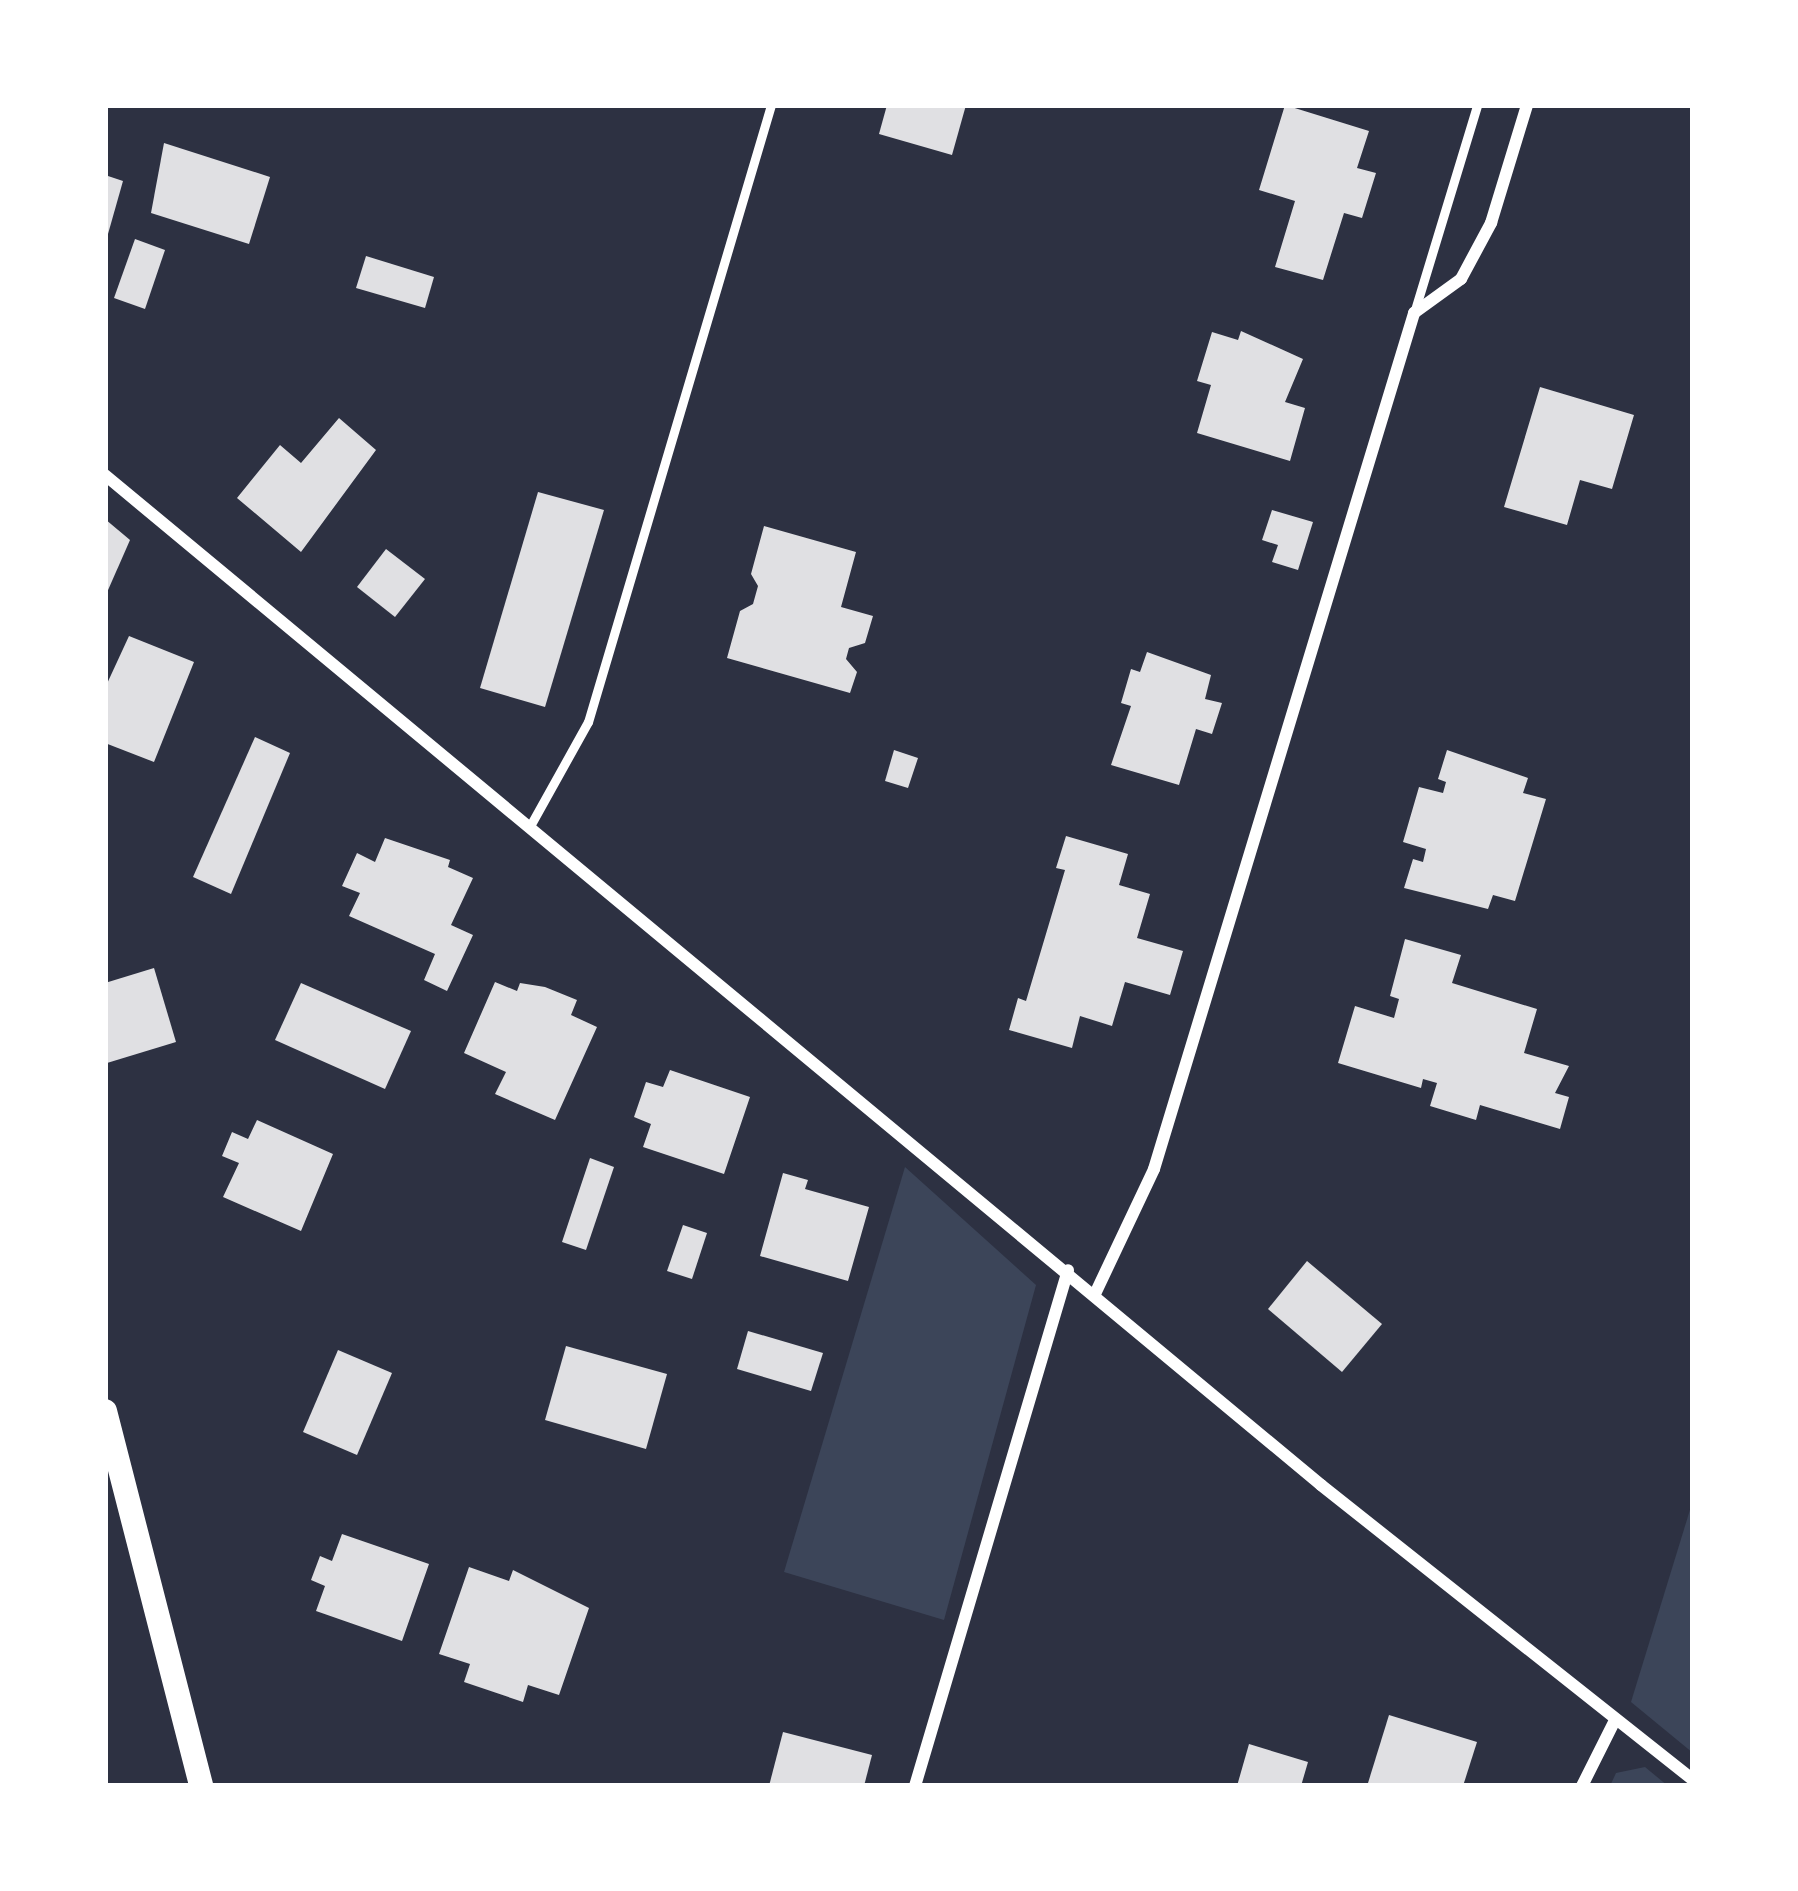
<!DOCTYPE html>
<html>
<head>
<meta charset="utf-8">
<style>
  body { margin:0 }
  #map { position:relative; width:1798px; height:1891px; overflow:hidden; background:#2d3142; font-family:"Zilla Slab",serif }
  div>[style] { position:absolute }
  .green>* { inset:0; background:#3c4559 }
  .building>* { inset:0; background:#e0e0e3 }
  .service>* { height:9px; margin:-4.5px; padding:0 4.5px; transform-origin:4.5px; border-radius:4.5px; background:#fff }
  .minor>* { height:12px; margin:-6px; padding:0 6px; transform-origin:6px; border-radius:6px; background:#fff }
  .secondary>* { height:24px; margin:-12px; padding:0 12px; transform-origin:12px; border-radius:12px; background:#fff }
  span { translate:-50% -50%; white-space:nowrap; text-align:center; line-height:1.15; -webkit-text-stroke:9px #fff; paint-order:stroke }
  .frame { position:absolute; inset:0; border:108px solid #fff; pointer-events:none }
</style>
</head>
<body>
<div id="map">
  <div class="green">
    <div style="clip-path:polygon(905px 1167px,1036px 1285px,944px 1620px,784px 1572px)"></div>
    <div style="clip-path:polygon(1693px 1500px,1693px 1753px,1631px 1702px)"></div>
    <div style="clip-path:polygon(1645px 1767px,1668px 1786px,1610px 1786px,1616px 1773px)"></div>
  </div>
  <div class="building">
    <div style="clip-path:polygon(887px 105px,966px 105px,952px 155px,879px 134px)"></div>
    <div style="clip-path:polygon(1285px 105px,1369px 131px,1357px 168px,1376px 173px,1362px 218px,1344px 213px,1323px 280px,1275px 267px,1295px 201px,1259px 190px)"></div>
    <div style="clip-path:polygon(164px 143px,270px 177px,249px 244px,151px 213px)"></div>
    <div style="clip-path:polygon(105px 175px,123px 181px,106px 241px,105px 240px)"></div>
    <div style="clip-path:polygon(135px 239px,165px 250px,145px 309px,114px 298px)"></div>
    <div style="clip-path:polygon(366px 256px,434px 277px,425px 308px,356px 288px)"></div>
    <div style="clip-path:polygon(1241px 331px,1303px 359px,1285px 402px,1305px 408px,1290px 461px,1197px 433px,1211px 385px,1197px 381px,1212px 332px,1238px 340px)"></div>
    <div style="clip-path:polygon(1540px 387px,1634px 415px,1612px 489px,1580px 480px,1567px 525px,1504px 507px)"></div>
    <div style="clip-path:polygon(339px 418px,376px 450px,301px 552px,237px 498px,280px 445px,301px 463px)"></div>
    <div style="clip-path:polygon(538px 492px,604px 510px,545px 707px,480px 688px)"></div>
    <div style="clip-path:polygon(1272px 510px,1313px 522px,1298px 570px,1272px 562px,1278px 545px,1262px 540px)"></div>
    <div style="clip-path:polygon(105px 519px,130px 540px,105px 597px)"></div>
    <div style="clip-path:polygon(764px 526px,856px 552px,841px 607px,873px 616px,865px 643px,849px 648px,846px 659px,857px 672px,850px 693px,727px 658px,740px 611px,753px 604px,758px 586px,751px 574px)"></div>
    <div style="clip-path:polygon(386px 549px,425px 579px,395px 617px,357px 587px)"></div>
    <div style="clip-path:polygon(129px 636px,194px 662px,154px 762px,105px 743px,105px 688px)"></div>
    <div style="clip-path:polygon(1147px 652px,1211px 675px,1205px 699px,1222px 703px,1212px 734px,1196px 729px,1179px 785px,1111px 765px,1131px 706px,1121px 703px,1131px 669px,1140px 672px)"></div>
    <div style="clip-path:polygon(255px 737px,290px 753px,231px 894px,193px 877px)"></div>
    <div style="clip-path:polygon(894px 750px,918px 758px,908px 788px,885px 781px)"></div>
    <div style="clip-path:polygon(1447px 750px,1528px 778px,1523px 793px,1546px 799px,1515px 901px,1493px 895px,1488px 909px,1404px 888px,1413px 859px,1423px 862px,1426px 849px,1403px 842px,1419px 787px,1443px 793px,1446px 782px,1438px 779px)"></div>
    <div style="clip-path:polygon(1066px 836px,1128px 854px,1119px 885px,1150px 894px,1137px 938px,1183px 951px,1170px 995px,1125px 982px,1112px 1026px,1080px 1016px,1072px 1048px,1009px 1030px,1018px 998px,1026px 1001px,1065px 870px,1056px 868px)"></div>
    <div style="clip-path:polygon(385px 838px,450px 860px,448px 867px,473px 878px,451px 925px,473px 935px,447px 991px,424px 980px,435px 954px,349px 916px,360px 893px,342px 886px,357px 853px,375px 862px)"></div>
    <div style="clip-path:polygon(1405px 939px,1461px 955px,1452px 983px,1537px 1009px,1524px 1053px,1569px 1066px,1555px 1093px,1569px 1097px,1560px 1129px,1480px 1105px,1476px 1120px,1430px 1106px,1437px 1083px,1423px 1079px,1421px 1088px,1338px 1063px,1355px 1006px,1394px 1018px,1399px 999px,1390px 996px)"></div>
    <div style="clip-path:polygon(154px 968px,176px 1042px,107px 1063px,105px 983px)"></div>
    <div style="clip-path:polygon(495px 982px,517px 991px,520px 983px,545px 987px,577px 1000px,571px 1015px,597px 1027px,555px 1120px,495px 1094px,506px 1072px,464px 1053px)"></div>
    <div style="clip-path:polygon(301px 983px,411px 1031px,385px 1089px,275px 1040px)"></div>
    <div style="clip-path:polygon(670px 1070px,750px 1097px,724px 1174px,643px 1147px,651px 1124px,634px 1117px,646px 1082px,663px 1087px)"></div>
    <div style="clip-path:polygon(257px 1120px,333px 1154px,301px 1231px,223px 1197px,239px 1163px,222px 1156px,232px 1132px,248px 1139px)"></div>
    <div style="clip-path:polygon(590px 1158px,614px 1167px,586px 1250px,562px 1242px)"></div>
    <div style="clip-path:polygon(783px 1173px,808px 1180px,805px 1189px,869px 1207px,848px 1281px,760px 1256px)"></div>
    <div style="clip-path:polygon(683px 1225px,707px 1233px,692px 1279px,667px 1271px)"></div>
    <div style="clip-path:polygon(1307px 1261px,1382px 1324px,1342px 1372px,1268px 1309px)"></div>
    <div style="clip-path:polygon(748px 1331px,823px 1353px,811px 1391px,737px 1369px)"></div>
    <div style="clip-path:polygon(566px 1346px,667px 1374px,646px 1449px,545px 1420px)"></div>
    <div style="clip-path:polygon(338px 1350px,392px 1373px,357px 1455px,303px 1432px)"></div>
    <div style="clip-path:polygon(342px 1534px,429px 1564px,402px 1641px,316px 1611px,325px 1586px,311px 1580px,320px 1556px,332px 1561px)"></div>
    <div style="clip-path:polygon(469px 1567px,509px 1581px,513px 1570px,589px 1608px,559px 1695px,528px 1685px,523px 1702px,464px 1682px,470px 1664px,439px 1654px)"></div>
    <div style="clip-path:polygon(1389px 1715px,1477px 1742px,1463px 1786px,1368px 1783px)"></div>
    <div style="clip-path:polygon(783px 1732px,872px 1755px,864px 1786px,769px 1786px)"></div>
    <div style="clip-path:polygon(1249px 1744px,1308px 1762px,1301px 1786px,1237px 1786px)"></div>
  </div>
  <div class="service">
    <div style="left:1414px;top:313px;width:217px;rotate:-73.1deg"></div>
    <div style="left:530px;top:826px;width:119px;rotate:-60.9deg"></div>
    <div style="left:588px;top:722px;width:644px;rotate:-73.48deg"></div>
  </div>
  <div class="minor">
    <div style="left:105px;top:475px;width:1581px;rotate:39.71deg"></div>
    <div style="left:1321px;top:1485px;width:475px;rotate:38.4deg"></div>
    <div style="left:1095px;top:1294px;width:138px;rotate:-64.7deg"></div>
    <div style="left:1154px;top:1169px;width:895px;rotate:-73.1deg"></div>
    <div style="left:1414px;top:313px;width:58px;rotate:-35.9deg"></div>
    <div style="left:1461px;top:279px;width:64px;rotate:-61.8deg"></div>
    <div style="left:1491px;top:223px;width:123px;rotate:-73deg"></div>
    <div style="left:915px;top:1786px;width:538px;rotate:-73.48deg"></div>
    <div style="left:1582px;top:1786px;width:74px;rotate:-63.4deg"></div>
  </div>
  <div class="secondary">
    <div style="left:105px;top:1411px;width:387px;rotate:75.6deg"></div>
  </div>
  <div class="frame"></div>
</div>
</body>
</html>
